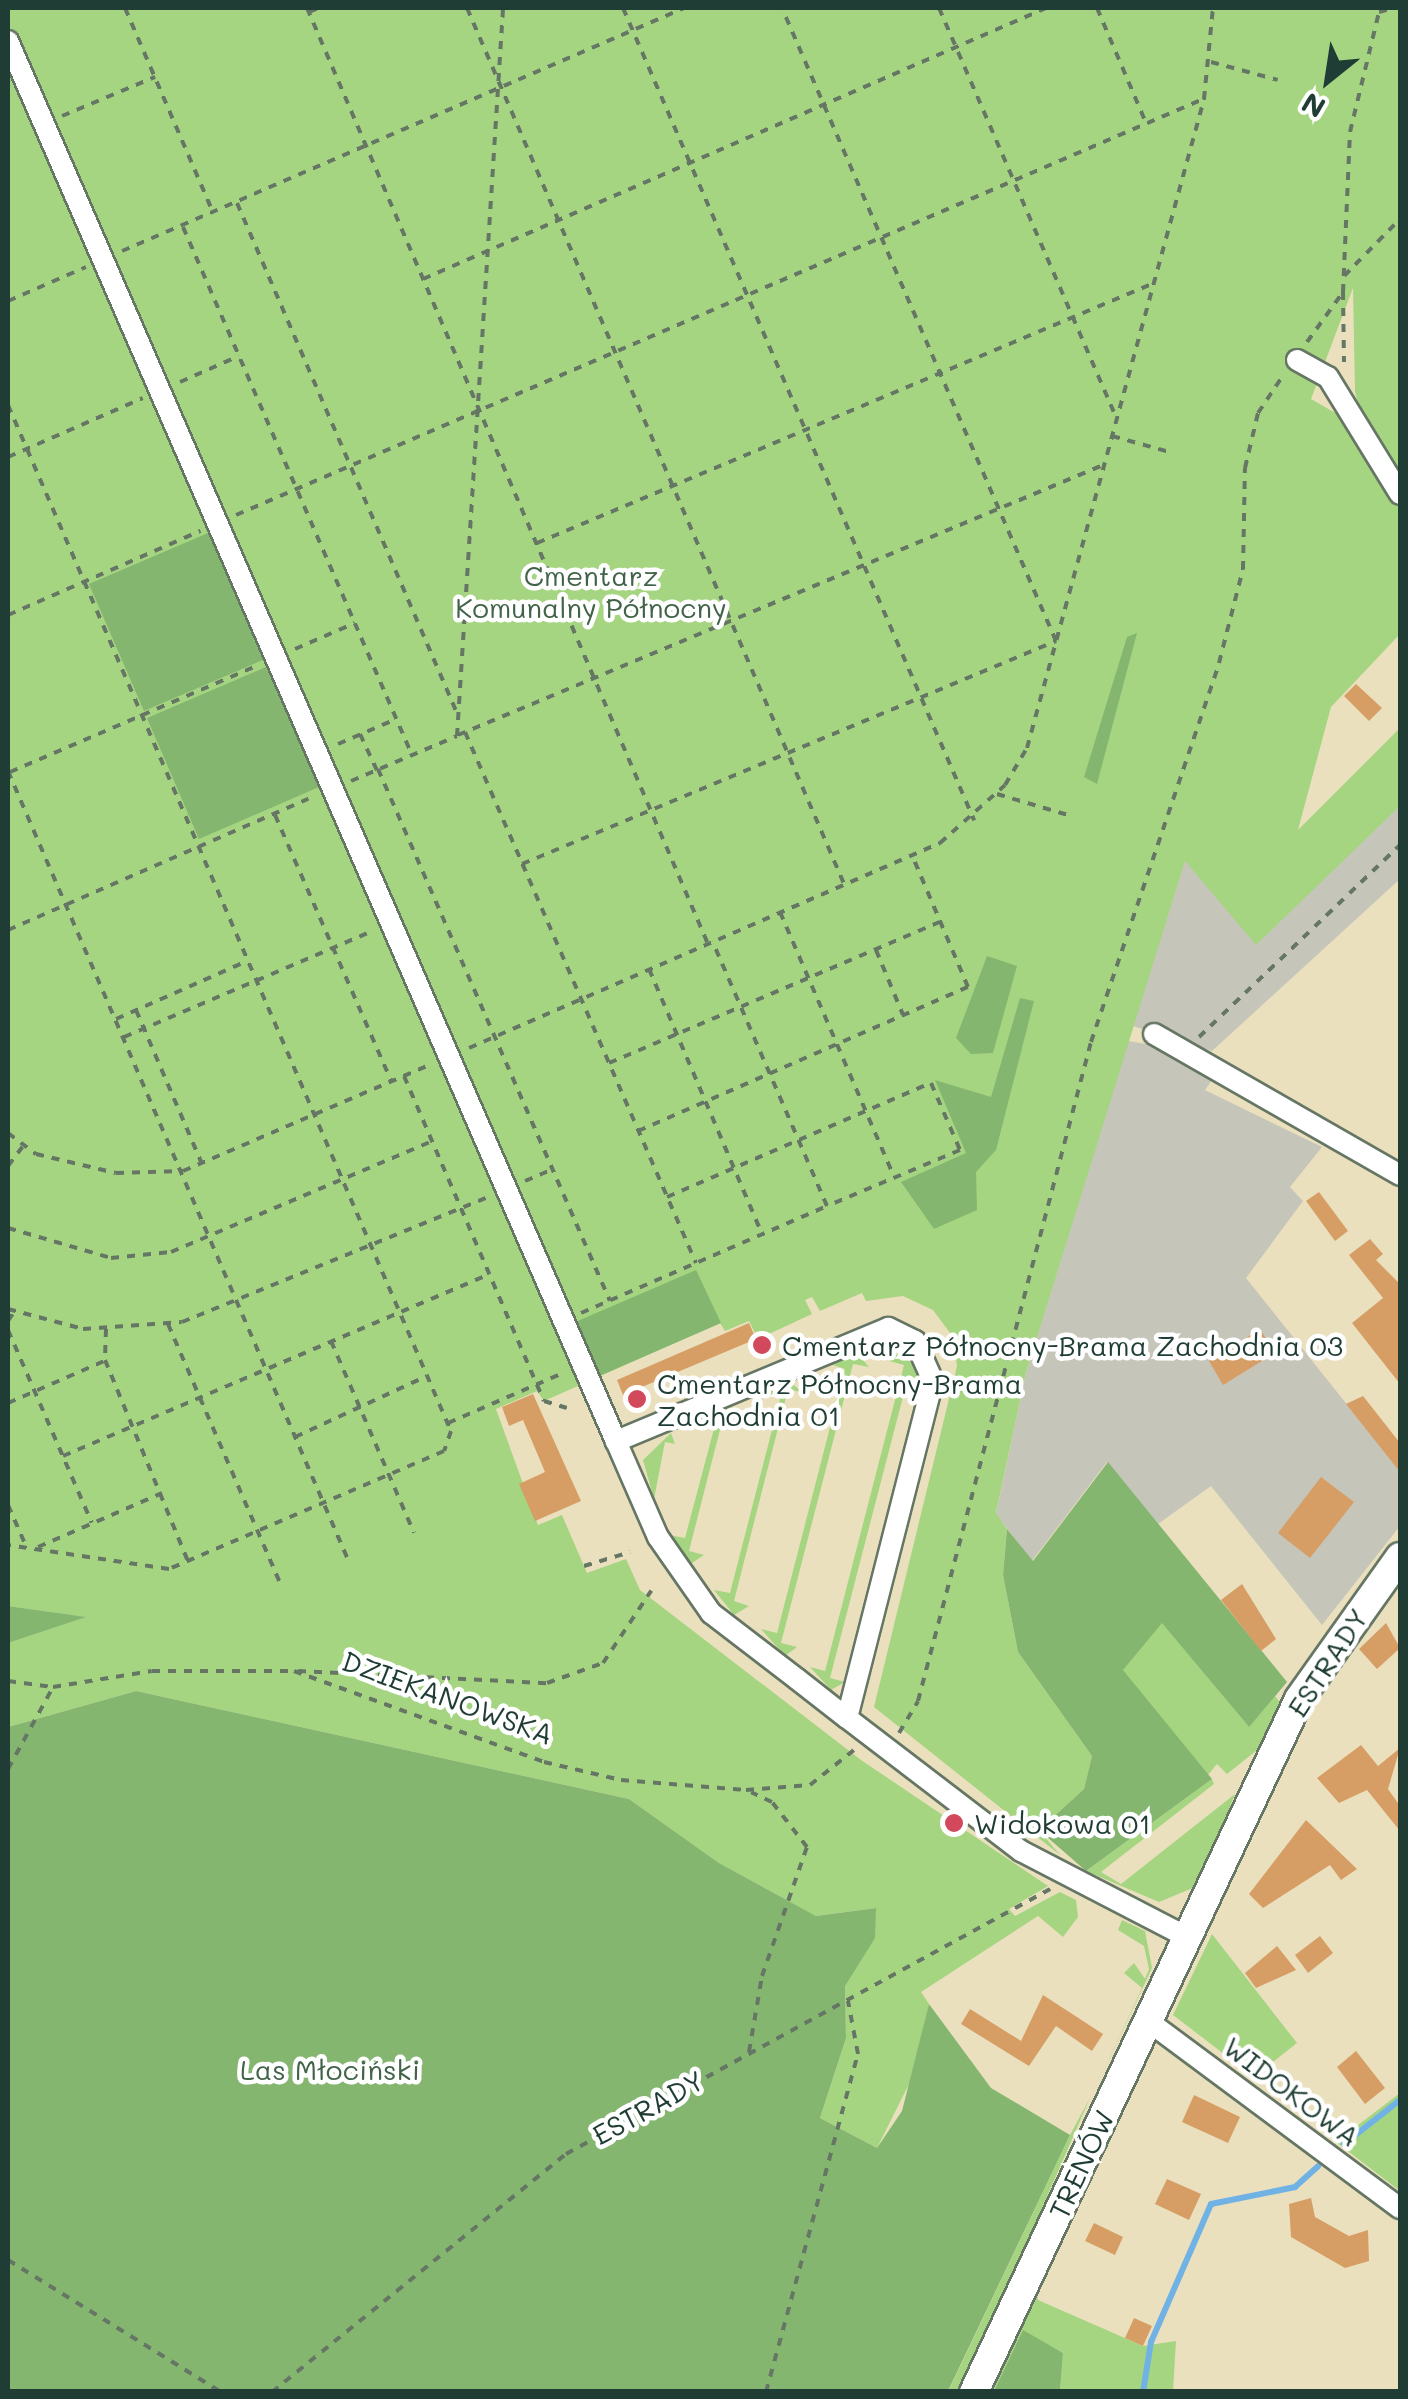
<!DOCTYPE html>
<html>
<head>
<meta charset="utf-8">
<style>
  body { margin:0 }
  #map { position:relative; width:1408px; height:2399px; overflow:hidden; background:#eae0be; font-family:Mali,sans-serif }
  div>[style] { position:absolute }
  .industrial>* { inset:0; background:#c5c5b9 }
  .green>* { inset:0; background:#a6d582 }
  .forest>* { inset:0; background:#84b670 }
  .stream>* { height:6px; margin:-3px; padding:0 3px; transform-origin:3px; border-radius:3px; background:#71b2e5 }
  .building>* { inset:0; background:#d69e65 }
  .path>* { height:4px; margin-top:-2px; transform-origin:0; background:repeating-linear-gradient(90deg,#667664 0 8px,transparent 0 16px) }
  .roads { filter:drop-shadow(2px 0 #667664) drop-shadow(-2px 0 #667664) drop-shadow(0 2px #667664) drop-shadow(0 -2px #667664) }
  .minor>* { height:20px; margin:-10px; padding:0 10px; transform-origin:10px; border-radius:10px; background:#fff }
  .major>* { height:28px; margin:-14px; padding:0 14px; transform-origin:14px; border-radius:14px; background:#fff }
  .dots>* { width:28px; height:28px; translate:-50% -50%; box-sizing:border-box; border:5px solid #fff; border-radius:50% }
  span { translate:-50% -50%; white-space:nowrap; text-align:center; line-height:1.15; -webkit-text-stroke:9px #fff; paint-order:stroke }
  .park-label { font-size:28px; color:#416348 }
  .poi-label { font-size:28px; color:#1f3d34 }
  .left { translate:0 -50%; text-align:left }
  .street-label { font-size:28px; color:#1f3d34 }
  .frame { position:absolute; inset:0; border:10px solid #1f3d34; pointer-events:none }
  .north { position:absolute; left:1278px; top:30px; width:100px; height:100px; -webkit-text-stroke:8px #fff; paint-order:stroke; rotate:210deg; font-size:28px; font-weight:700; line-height:40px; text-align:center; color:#1f3d34 }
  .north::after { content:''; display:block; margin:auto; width:35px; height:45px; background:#1f3d34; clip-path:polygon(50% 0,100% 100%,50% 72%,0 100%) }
</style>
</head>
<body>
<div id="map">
  <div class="industrial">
    <div style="clip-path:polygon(1400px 806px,1400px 879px,1212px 1051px,1133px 1026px,1185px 860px,1332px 870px)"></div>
    <div style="clip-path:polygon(1128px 1041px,1170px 1048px,1214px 1077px,1205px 1090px,1322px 1147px,1290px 1187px,1303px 1201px,1246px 1278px,1400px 1471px,1400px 1526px,1322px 1625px,1211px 1486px,1158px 1524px,1107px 1462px,1032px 1561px,996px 1514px,1026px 1373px)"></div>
  </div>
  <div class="green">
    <div style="clip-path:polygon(8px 8px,1400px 8px,1400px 483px,1367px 436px,1355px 392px,1353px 288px,1311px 399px,1344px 418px,1400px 506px,1400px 634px,1331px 707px,1298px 830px,1400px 728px,1400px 806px,1256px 945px,1185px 861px,1026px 1373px,996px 1513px,1007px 1529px,1003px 1575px,1018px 1652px,1092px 1756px,1084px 1789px,1039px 1830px,1060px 1855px,874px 1707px,957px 1366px,953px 1337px,933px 1310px,903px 1296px,866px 1301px,862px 1293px,820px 1311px,812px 1297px,805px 1300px,812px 1314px,758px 1339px,749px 1321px,725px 1331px,720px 1323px,544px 1401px,537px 1391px,496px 1409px,538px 1525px,562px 1515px,587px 1573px,626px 1559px,640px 1590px,861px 1760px,1048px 1886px,1009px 1909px,1015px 1916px,1060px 1892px,1076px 1900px,1078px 1917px,1063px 1937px,1038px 1916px,921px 1992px,929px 2004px,914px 2074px,877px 2148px,820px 2118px,846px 2038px,845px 1986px,875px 1908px,816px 1916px,719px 1863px,629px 1799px,136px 1691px,8px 1727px,8px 1643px,84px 1617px,8px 1606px)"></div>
    <div style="clip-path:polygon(855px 1351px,869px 1367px,853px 1364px,781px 1643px,797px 1647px,785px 1656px,761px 1629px,777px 1633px,845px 1369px,830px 1364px)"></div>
    <div style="clip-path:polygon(900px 1352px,916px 1368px,920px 1392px,905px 1389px,830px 1678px,845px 1682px,831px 1690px,810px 1667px,825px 1671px,904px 1365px,889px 1361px)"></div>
    <div style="clip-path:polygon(787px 1380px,804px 1393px,788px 1389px,734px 1601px,749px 1606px,734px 1615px,714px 1590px,730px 1593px,780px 1399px,765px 1392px)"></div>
    <div style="clip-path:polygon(732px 1407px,739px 1417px,724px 1414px,689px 1551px,704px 1555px,689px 1565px,669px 1535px,685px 1538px,715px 1425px,699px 1421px)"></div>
    <div style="clip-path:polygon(671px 1433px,675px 1444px,665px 1442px,654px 1499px,643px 1460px)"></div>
    <div style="clip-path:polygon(1162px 1622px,1248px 1726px,1275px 1696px,1283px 1706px,1266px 1743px,1227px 1774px,1217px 1764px,1208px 1775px,1122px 1670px)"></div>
    <div style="clip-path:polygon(1212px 1779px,1214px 1784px,1101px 1872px,1121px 1884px,1235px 1794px,1200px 1885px,1159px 1902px,1086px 1871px)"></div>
    <div style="clip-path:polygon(1122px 1920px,1145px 1931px,1152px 1968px,1096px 2087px,1142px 1988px,1124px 1973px,1134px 1963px,1145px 1979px,1149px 1969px,1144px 1946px,1118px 1930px)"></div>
    <div style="clip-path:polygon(1212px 1934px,1297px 2043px,1254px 2077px,1173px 2015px)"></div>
    <div style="clip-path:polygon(1400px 2093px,1400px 2191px,1336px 2142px)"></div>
    <div style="clip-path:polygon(1090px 2098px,962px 2391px,948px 2392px,1070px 2135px)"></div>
    <div style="clip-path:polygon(1036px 2290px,1038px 2300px,1143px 2346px,1176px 2341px,1173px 2391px,1060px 2391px,1063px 2353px,1023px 2331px,994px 2391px,985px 2392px)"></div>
  </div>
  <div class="forest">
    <div style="clip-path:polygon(208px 533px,263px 660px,144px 711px,89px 584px)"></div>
    <div style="clip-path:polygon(1137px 633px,1097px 784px,1084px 777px,1127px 637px)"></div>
    <div style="clip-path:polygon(266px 667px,319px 787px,199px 839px,147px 718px)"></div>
    <div style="clip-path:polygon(987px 956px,1017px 966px,993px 1053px,971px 1054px,956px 1038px)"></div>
    <div style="clip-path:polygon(1020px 998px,1034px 1001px,996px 1150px,976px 1172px,977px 1210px,934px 1229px,901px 1182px,966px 1153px,935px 1080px,991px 1097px)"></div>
    <div style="clip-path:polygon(696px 1270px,721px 1323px,597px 1377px,573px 1323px)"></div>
    <div style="clip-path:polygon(1108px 1462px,1287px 1682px,1249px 1727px,1162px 1623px,1123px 1670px,1212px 1779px,1086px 1871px,1039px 1830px,1084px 1789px,1092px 1756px,1018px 1652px,1003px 1575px,1007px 1529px,1033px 1561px)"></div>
    <div style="clip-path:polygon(8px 1606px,86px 1617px,8px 1643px)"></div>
    <div style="clip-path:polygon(136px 1691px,629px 1799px,719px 1863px,816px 1916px,876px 1908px,875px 1938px,845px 1986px,846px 2038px,820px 2118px,877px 2148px,902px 2111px,929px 2004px,991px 2088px,1070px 2135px,948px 2391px,8px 2391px,8px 1727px)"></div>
    <div style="clip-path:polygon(1023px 2330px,1063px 2353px,1060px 2391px,994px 2391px)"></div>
  </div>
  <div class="stream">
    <div style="left:1344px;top:2144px;width:71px;rotate:-38.2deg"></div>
    <div style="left:1143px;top:2392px;width:51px;rotate:-80.9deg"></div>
    <div style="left:1151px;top:2342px;width:150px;rotate:-66.5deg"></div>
    <div style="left:1211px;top:2204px;width:86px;rotate:-11.4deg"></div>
    <div style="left:1295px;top:2187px;width:31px;rotate:-42deg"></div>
  </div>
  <div class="building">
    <div style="clip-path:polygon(1356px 684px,1382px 708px,1369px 721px,1344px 696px)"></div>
    <div style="clip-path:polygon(1319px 1192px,1348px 1231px,1335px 1241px,1306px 1201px)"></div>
    <div style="clip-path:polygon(1370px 1239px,1383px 1254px,1376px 1260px,1400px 1284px,1400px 1384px,1352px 1323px,1383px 1298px,1349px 1255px)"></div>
    <div style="clip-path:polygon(749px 1323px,756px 1339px,623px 1395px,617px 1380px)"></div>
    <div style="clip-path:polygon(1260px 1329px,1275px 1353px,1223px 1385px,1209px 1361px)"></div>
    <div style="clip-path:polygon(533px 1394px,581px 1501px,535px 1521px,519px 1484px,545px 1472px,523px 1420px,509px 1426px,502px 1407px)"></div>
    <div style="clip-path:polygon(1363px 1396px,1400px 1443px,1400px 1472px,1346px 1404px)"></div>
    <div style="clip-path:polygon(1321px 1477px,1354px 1502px,1310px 1558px,1278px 1533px)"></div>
    <div style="clip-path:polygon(1242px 1584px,1276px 1639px,1261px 1651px,1221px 1600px)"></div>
    <div style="clip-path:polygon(1386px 1623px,1400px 1648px,1377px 1669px,1359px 1649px)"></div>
    <div style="clip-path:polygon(1361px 1745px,1378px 1766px,1400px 1748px,1388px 1789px,1400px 1806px,1400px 1831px,1367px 1790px,1339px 1803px,1317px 1778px)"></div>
    <div style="clip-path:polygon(1306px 1820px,1357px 1869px,1341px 1880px,1330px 1865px,1263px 1908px,1249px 1894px)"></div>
    <div style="clip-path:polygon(1320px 1936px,1333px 1953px,1308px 1973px,1295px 1955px)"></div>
    <div style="clip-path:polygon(1277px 1946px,1296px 1970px,1256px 1988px,1245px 1973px)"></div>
    <div style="clip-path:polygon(1043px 1995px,1103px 2034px,1092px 2051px,1056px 2026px,1029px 2066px,961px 2024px,970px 2009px,1021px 2041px)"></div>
    <div style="clip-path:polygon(1356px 2051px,1385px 2088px,1365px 2104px,1337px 2067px)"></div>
    <div style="clip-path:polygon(1194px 2095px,1240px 2117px,1228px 2143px,1182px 2122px)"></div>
    <div style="clip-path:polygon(1167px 2179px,1201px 2194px,1189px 2220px,1155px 2204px)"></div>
    <div style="clip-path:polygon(1311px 2198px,1315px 2217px,1349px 2236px,1368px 2230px,1369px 2261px,1345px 2268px,1291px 2237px,1289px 2204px)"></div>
    <div style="clip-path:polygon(1094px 2223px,1123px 2237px,1115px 2255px,1085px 2241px)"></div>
    <div style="clip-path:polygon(1134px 2318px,1152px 2326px,1143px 2346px,1125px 2338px)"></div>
  </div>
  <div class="path">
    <div style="left:125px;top:8px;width:222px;rotate:66.7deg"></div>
    <div style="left:307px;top:8px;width:1018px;rotate:66.81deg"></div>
    <div style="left:467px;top:8px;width:954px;rotate:66.71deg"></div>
    <div style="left:623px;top:8px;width:885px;rotate:66.62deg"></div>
    <div style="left:939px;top:8px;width:447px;rotate:66.6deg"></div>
    <div style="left:1097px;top:8px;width:125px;rotate:66.9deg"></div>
    <div style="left:309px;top:12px;width:11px;rotate:-22deg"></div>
    <div style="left:1379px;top:12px;width:16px;rotate:-15deg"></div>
    <div style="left:1211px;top:62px;width:69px;rotate:15deg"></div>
    <div style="left:62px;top:116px;width:101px;rotate:-22.8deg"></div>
    <div style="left:237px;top:203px;width:555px;rotate:66.67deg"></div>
    <div style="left:183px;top:227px;width:576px;rotate:66.55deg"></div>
    <div style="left:122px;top:251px;width:612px;rotate:-23.38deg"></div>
    <div style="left:1344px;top:276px;width:80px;rotate:-45.5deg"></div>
    <div style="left:423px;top:279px;width:679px;rotate:-23.51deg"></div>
    <div style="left:1343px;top:292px;width:70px;rotate:89.2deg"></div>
    <div style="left:8px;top:301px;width:85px;rotate:-23.6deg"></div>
    <div style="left:1307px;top:342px;width:62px;rotate:-54.2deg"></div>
    <div style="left:1343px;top:292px;width:160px;rotate:-87.5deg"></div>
    <div style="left:1350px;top:132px;width:128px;rotate:-76.4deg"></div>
    <div style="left:180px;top:382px;width:64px;rotate:-23.8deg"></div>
    <div style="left:8px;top:405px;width:1118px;rotate:66.65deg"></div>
    <div style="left:451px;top:1431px;width:21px;rotate:109deg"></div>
    <div style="left:444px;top:1451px;width:299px;rotate:156.8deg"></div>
    <div style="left:169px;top:1569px;width:163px;rotate:-171.5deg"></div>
    <div style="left:1112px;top:436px;width:63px;rotate:15.6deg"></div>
    <div style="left:8px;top:457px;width:147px;rotate:-23.6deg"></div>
    <div style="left:236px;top:515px;width:1050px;rotate:-23.27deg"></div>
    <div style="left:537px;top:543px;width:670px;rotate:-22.85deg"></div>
    <div style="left:8px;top:615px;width:210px;rotate:-23.6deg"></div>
    <div style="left:295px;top:649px;width:65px;rotate:-23.4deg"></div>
    <div style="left:465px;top:732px;width:579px;rotate:66.49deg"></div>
    <div style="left:360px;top:734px;width:40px;rotate:65deg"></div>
    <div style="left:458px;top:735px;width:699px;rotate:-22.71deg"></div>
    <div style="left:338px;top:744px;width:63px;rotate:-23.3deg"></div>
    <div style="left:378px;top:769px;width:580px;rotate:66.44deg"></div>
    <div style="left:8px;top:771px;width:861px;rotate:66.68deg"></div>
    <div style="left:10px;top:772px;width:271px;rotate:-23.3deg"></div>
    <div style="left:351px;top:781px;width:115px;rotate:-23deg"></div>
    <div style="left:457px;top:736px;width:729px;rotate:-86.38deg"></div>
    <div style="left:997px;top:794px;width:74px;rotate:16.5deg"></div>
    <div style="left:275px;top:815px;width:290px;rotate:66.4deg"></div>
    <div style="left:522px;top:864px;width:579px;rotate:-22.67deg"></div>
    <div style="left:1056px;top:641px;width:690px;rotate:-113.41deg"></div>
    <div style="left:8px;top:891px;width:85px;rotate:90deg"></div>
    <div style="left:780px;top:912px;width:288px;rotate:66.7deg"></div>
    <div style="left:8px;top:930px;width:334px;rotate:-23.6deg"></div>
    <div style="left:876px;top:950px;width:70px;rotate:67.4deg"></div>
    <div style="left:649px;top:969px;width:288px;rotate:66.9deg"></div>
    <div style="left:136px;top:1010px;width:165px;rotate:66.8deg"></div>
    <div style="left:116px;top:1019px;width:143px;rotate:-23.9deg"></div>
    <div style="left:124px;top:1037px;width:271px;rotate:-23.1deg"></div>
    <div style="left:1199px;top:1037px;width:278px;rotate:-43.7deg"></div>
    <div style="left:469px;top:1048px;width:514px;rotate:-23.52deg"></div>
    <div style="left:940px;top:843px;width:87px;rotate:-41.7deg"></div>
    <div style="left:1005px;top:785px;width:43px;rotate:-59.3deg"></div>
    <div style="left:1027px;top:748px;width:673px;rotate:-74.74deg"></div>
    <div style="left:1204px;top:99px;width:91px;rotate:-84.4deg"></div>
    <div style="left:609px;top:1063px;width:360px;rotate:-23.1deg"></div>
    <div style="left:404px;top:1076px;width:354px;rotate:66.7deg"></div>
    <div style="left:544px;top:1401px;width:24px;rotate:17deg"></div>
    <div style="left:638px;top:1131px;width:360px;rotate:-23.6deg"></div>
    <div style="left:968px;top:987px;width:143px;rotate:-113deg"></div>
    <div style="left:8px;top:1133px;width:35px;rotate:37deg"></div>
    <div style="left:36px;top:1154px;width:82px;rotate:13.4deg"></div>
    <div style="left:116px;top:1173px;width:67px;rotate:-1.7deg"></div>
    <div style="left:183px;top:1171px;width:271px;rotate:-23.3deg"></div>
    <div style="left:8px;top:1166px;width:26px;rotate:-53deg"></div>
    <div style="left:525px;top:1181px;width:30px;rotate:-23deg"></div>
    <div style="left:667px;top:1197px;width:288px;rotate:-23.4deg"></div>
    <div style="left:931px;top:1083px;width:73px;rotate:66.6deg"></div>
    <div style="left:960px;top:1150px;width:144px;rotate:157.2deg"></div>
    <div style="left:8px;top:1228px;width:107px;rotate:16.2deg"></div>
    <div style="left:111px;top:1258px;width:60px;rotate:-5.7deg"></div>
    <div style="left:171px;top:1252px;width:284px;rotate:-23deg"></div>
    <div style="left:8px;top:1309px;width:78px;rotate:14.9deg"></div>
    <div style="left:83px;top:1329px;width:99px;rotate:-4deg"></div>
    <div style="left:182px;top:1322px;width:331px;rotate:-22.2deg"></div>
    <div style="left:581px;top:1313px;width:268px;rotate:-23.5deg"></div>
    <div style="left:827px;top:1206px;width:288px;rotate:-113.4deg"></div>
    <div style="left:8px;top:1321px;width:11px;rotate:-56deg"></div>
    <div style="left:168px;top:1324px;width:288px;rotate:66.6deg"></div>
    <div style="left:106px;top:1329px;width:31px;rotate:92deg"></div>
    <div style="left:105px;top:1360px;width:217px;rotate:67.6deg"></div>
    <div style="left:8px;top:1330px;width:210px;rotate:66.5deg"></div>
    <div style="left:331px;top:1341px;width:209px;rotate:66.6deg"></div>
    <div style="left:8px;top:1403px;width:105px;rotate:-23.6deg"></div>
    <div style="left:448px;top:1423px;width:125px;rotate:-23.5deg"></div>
    <div style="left:295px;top:1437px;width:145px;rotate:-24.8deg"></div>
    <div style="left:63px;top:1456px;width:463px;rotate:-23.1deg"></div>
    <div style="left:8px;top:1505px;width:45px;rotate:66.3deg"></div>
    <div style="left:38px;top:1547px;width:135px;rotate:-23.5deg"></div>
    <div style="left:584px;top:1566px;width:48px;rotate:-16.9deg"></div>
    <div style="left:298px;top:1671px;width:249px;rotate:2.8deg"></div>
    <div style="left:547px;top:1683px;width:59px;rotate:-19.7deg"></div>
    <div style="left:603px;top:1663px;width:87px;rotate:-56.3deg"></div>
    <div style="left:8px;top:1681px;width:45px;rotate:7.6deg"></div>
    <div style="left:53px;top:1687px;width:100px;rotate:-9.2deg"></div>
    <div style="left:152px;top:1671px;width:142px"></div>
    <div style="left:294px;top:1671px;width:266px;rotate:20deg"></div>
    <div style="left:544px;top:1762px;width:79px;rotate:13.2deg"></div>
    <div style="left:621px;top:1780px;width:125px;rotate:4.6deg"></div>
    <div style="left:746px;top:1790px;width:64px;rotate:-4.5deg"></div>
    <div style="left:810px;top:1785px;width:56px;rotate:-38.5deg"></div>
    <div style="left:899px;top:1733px;width:37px;rotate:-59deg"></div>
    <div style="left:918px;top:1701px;width:681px;rotate:-75.29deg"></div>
    <div style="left:1091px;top:1042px;width:400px;rotate:-71.3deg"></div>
    <div style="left:1219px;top:663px;width:97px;rotate:-75.7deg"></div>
    <div style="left:1243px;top:569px;width:101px;rotate:-88.9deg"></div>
    <div style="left:1245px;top:468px;width:57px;rotate:-76.7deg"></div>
    <div style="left:1258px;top:413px;width:47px;rotate:-56.3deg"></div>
    <div style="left:8px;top:1769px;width:94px;rotate:-61.2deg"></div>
    <div style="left:749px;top:2052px;width:77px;rotate:-80.3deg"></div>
    <div style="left:762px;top:1976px;width:137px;rotate:-70.8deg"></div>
    <div style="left:807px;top:1847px;width:57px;rotate:-127.9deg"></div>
    <div style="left:772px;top:1802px;width:23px;rotate:-155deg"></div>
    <div style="left:8px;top:2260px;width:251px;rotate:31.8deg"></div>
    <div style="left:272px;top:2392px;width:378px;rotate:-39deg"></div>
    <div style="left:566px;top:2154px;width:552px;rotate:-28.7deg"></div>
    <div style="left:766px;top:2392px;width:350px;rotate:-74.8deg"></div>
    <div style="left:858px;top:2054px;width:54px;rotate:-100.7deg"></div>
  </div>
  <div class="roads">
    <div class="minor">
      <div style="left:8px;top:41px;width:1526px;rotate:66.53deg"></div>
      <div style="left:1297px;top:360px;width:35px;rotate:29deg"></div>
      <div style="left:1328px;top:377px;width:137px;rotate:58.4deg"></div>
      <div style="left:1154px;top:1034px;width:284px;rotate:29.8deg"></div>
      <div style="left:847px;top:1718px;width:348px;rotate:-75.7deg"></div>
      <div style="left:933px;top:1381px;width:44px;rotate:-114.2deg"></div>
      <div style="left:915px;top:1341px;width:30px;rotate:-154deg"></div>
      <div style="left:888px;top:1328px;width:295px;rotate:157.4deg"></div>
      <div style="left:616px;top:1441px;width:105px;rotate:66.4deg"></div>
      <div style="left:658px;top:1537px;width:93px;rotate:55.1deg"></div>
      <div style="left:711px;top:1613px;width:108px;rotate:37.5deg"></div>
      <div style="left:797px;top:1679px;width:63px;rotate:38deg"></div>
      <div style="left:847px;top:1718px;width:219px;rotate:37.4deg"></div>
      <div style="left:1021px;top:1851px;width:187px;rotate:27.4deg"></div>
      <div style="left:1148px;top:2021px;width:314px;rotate:36.6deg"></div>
    </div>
    <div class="major">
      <div style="left:974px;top:2392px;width:765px;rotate:-64.87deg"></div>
      <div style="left:1299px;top:1699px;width:174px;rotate:-54.6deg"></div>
    </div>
  </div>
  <div class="dots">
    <div style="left:762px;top:1345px;background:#d1495b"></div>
    <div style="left:637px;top:1399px;background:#d1495b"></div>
    <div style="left:954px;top:1823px;background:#d1495b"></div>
  </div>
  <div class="park-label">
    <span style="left:591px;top:591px">Cmentarz<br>Komunalny Północny</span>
    <span style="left:330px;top:2069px">Las Młociński</span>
  </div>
  <div class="poi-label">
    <span class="left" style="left:782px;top:1345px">Cmentarz Północny-Brama Zachodnia 03</span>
    <span class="left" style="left:657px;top:1399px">Cmentarz Północny-Brama<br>Zachodnia 01</span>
    <span class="left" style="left:974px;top:1823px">Widokowa 01</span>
  </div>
  <div class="street-label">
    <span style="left:1327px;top:1662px;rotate:-57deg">ESTRADY</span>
    <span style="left:448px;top:1697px;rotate:20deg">DZIEKANOWSKA</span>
    <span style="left:1292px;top:2091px;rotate:37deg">WIDOKOWA</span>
    <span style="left:648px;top:2107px;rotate:-29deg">ESTRADY</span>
    <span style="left:1081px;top:2164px;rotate:-65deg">TRENÓW</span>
  </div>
  <div class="frame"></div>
  <div class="north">N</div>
</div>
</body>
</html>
